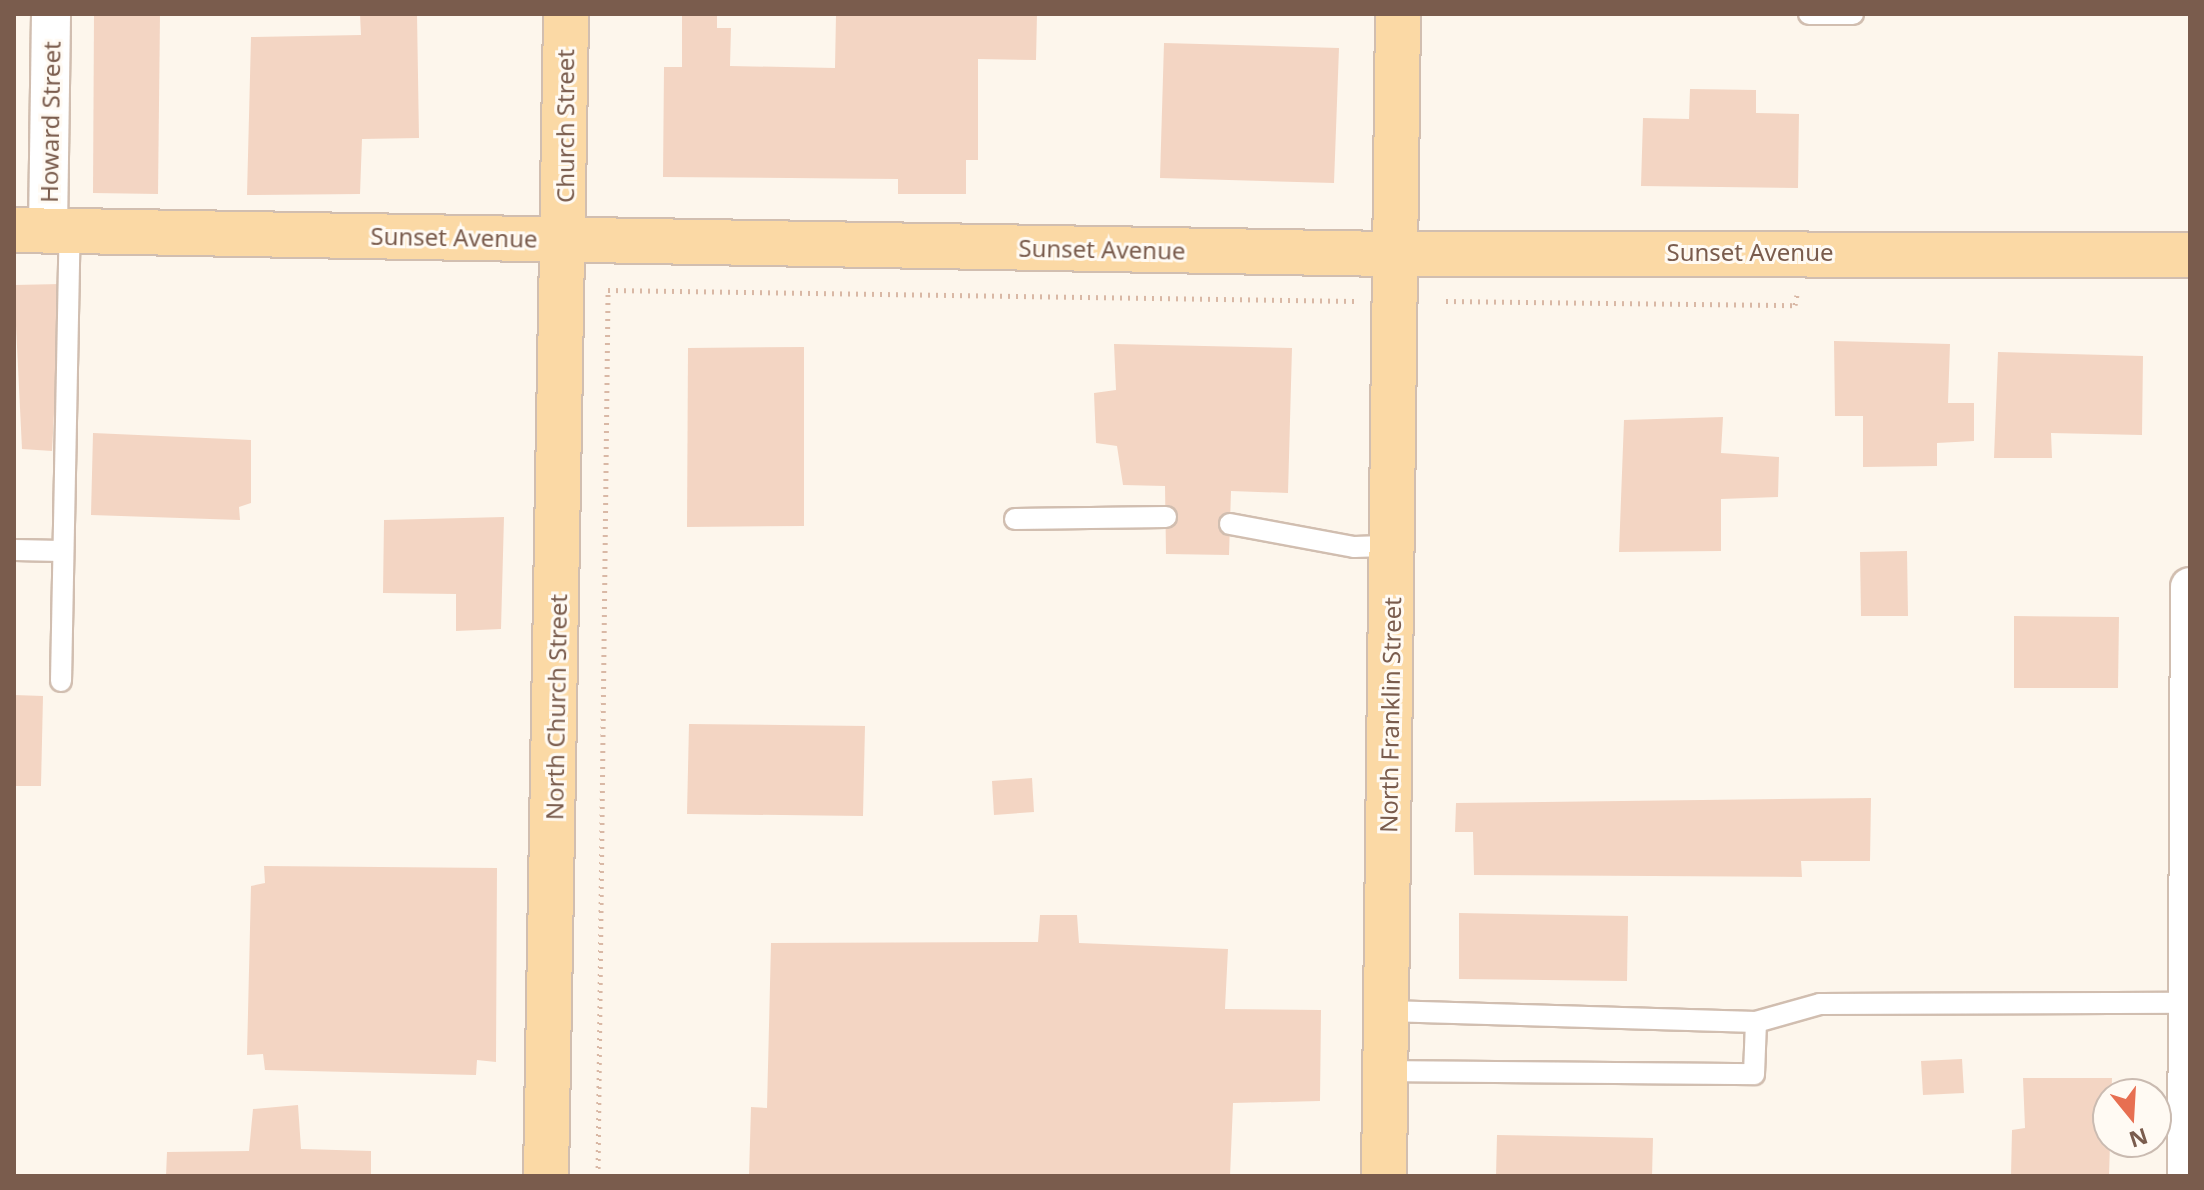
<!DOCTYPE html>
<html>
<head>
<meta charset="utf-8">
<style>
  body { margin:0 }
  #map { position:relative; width:2204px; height:1190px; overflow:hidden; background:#fdf6ec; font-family:"Noto Sans",sans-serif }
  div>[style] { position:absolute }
  .building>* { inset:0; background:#f3d5c3 }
  .path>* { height:5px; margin-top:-2.5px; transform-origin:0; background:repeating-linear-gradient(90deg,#d9b8a5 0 2px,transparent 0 8px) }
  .roads { filter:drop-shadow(2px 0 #d1beb0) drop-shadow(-2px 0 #d1beb0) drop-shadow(0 2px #d1beb0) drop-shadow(0 -2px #d1beb0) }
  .service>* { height:20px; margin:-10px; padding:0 10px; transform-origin:10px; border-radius:10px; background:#fff }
  .minor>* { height:38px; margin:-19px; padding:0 19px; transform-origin:19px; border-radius:19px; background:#fff }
  .primary>* { height:44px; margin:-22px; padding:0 22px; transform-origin:22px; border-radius:22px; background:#fbd9a5 }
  span { translate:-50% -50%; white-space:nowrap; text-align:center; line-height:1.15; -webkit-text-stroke:6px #fffaf3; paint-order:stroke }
  .street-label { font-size:24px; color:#7a5c4d }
  .frame { position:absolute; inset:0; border:16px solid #7a5c4d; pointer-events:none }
  .north { position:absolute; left:2092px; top:1078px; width:80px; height:80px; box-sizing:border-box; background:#fffaf3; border:2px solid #cabbb1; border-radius:50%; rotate:162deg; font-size:22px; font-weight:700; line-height:32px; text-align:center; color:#7a5c4d }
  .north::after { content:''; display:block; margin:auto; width:28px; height:36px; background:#e76f51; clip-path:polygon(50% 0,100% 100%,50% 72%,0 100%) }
</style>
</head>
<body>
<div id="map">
  <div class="building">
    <div style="clip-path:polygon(94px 14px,160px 14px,158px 194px,93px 193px)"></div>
    <div style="clip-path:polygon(360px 14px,417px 14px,419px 138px,362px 139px,360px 194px,247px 195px,251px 37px,361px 35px)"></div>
    <div style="clip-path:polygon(682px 14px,717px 14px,717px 28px,731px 28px,730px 66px,835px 68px,836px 14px,1037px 14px,1036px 60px,978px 59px,978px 160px,966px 160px,966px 194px,898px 194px,898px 179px,663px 177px,664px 67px,682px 67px)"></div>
    <div style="clip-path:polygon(1164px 43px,1339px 48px,1334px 183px,1160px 178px)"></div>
    <div style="clip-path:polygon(1690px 89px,1756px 90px,1756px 113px,1799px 114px,1798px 188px,1641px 186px,1643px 118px,1689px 119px)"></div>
    <div style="clip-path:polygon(61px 284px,52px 451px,22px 449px,14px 285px)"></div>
    <div style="clip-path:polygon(1834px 341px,1950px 344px,1948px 403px,1974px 403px,1974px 441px,1937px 443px,1937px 466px,1863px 467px,1863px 416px,1835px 416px)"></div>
    <div style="clip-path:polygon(1114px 344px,1292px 348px,1288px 493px,1231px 491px,1229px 555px,1166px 554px,1165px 486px,1123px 485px,1117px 446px,1096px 443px,1094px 393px,1116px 390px)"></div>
    <div style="clip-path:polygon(804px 347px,804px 526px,687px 527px,688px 348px)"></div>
    <div style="clip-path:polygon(1998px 352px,2143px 356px,2142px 435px,2051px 433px,2052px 458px,1994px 458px)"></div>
    <div style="clip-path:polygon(1723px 417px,1721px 453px,1779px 457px,1778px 497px,1721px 499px,1721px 551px,1619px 552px,1624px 420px)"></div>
    <div style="clip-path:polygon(93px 433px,251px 440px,251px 503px,239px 507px,240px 520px,91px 515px)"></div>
    <div style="clip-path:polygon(504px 517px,501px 629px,456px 631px,456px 594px,383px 593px,384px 520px)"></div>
    <div style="clip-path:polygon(1907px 551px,1908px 616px,1861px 616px,1860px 552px)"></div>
    <div style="clip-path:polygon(2014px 616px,2119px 617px,2118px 688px,2014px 688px)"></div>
    <div style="clip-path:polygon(14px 695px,43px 696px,41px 786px,14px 786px)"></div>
    <div style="clip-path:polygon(689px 724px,865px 726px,863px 816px,687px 814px)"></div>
    <div style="clip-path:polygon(1032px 778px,1034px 812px,994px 815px,992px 781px)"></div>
    <div style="clip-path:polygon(1871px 798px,1870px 861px,1801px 861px,1802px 877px,1474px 875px,1473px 832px,1455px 832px,1456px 803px)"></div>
    <div style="clip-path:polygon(264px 866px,497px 868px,496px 1062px,477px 1060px,476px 1075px,265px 1070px,263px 1054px,247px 1055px,251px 886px,265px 883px)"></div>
    <div style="clip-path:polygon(1459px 913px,1628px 916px,1627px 981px,1459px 979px)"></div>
    <div style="clip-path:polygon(1040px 915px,1077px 915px,1079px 943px,1228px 949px,1225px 1009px,1321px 1010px,1320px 1101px,1233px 1103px,1230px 1176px,749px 1176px,751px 1107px,767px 1108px,771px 943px,1038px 942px)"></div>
    <div style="clip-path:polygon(1962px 1059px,1964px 1093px,1923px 1095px,1921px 1061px)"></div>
    <div style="clip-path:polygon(2023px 1078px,2112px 1078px,2109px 1176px,2011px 1176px,2012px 1130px,2025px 1128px)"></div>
    <div style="clip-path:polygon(298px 1105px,301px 1149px,371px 1151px,371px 1176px,166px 1176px,167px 1152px,249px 1151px,253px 1109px)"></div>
    <div style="clip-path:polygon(1497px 1135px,1653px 1138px,1652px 1176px,1496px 1176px)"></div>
  </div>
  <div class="path">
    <div style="left:1446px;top:301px;width:349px;rotate:0.7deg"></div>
    <div style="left:1795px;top:305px;width:10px;rotate:-79deg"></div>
    <div style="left:598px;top:1176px;width:886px;rotate:-89.35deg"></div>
    <div style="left:608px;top:290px;width:747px;rotate:0.84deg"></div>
  </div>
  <div class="roads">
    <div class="service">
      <div style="left:1809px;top:14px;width:44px"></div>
      <div style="left:1015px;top:519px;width:151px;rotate:-0.8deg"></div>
      <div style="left:1230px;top:524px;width:126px;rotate:10.5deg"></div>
      <div style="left:1354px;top:547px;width:38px;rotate:-2deg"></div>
      <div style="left:14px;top:550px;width:49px;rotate:1.2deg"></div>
      <div style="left:61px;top:681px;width:451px;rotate:-88.9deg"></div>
      <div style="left:1387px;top:1011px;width:369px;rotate:1.7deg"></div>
      <div style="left:1756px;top:1022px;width:66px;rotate:-15.7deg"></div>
      <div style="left:1820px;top:1004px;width:367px;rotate:-0.2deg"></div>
      <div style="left:1386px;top:1071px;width:368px;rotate:0.5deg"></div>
      <div style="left:1754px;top:1074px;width:52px;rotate:-87.8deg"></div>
    </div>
    <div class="minor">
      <div style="left:48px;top:230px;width:216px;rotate:-89.2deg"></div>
      <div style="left:2187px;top:1176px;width:589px;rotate:-89.71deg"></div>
    </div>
    <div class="primary">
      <div style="left:14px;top:230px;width:1381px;rotate:1deg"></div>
      <div style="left:1395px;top:254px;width:795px;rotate:0.07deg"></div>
      <div style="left:546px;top:1176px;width:1162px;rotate:-89.01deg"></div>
      <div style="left:1384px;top:1176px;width:1162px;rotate:-89.31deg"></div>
    </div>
  </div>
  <div class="street-label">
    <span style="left:50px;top:122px;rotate:-89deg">Howard Street</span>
    <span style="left:565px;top:126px;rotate:-90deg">Church Street</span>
    <span style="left:454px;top:237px;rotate:1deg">Sunset Avenue</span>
    <span style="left:1102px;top:249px;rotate:1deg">Sunset Avenue</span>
    <span style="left:1750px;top:252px">Sunset Avenue</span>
    <span style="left:556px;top:707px;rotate:-89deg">North Church Street</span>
    <span style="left:1390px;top:715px;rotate:-89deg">North Franklin Street</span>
  </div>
  <div class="frame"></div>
  <div class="north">N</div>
</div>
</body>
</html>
